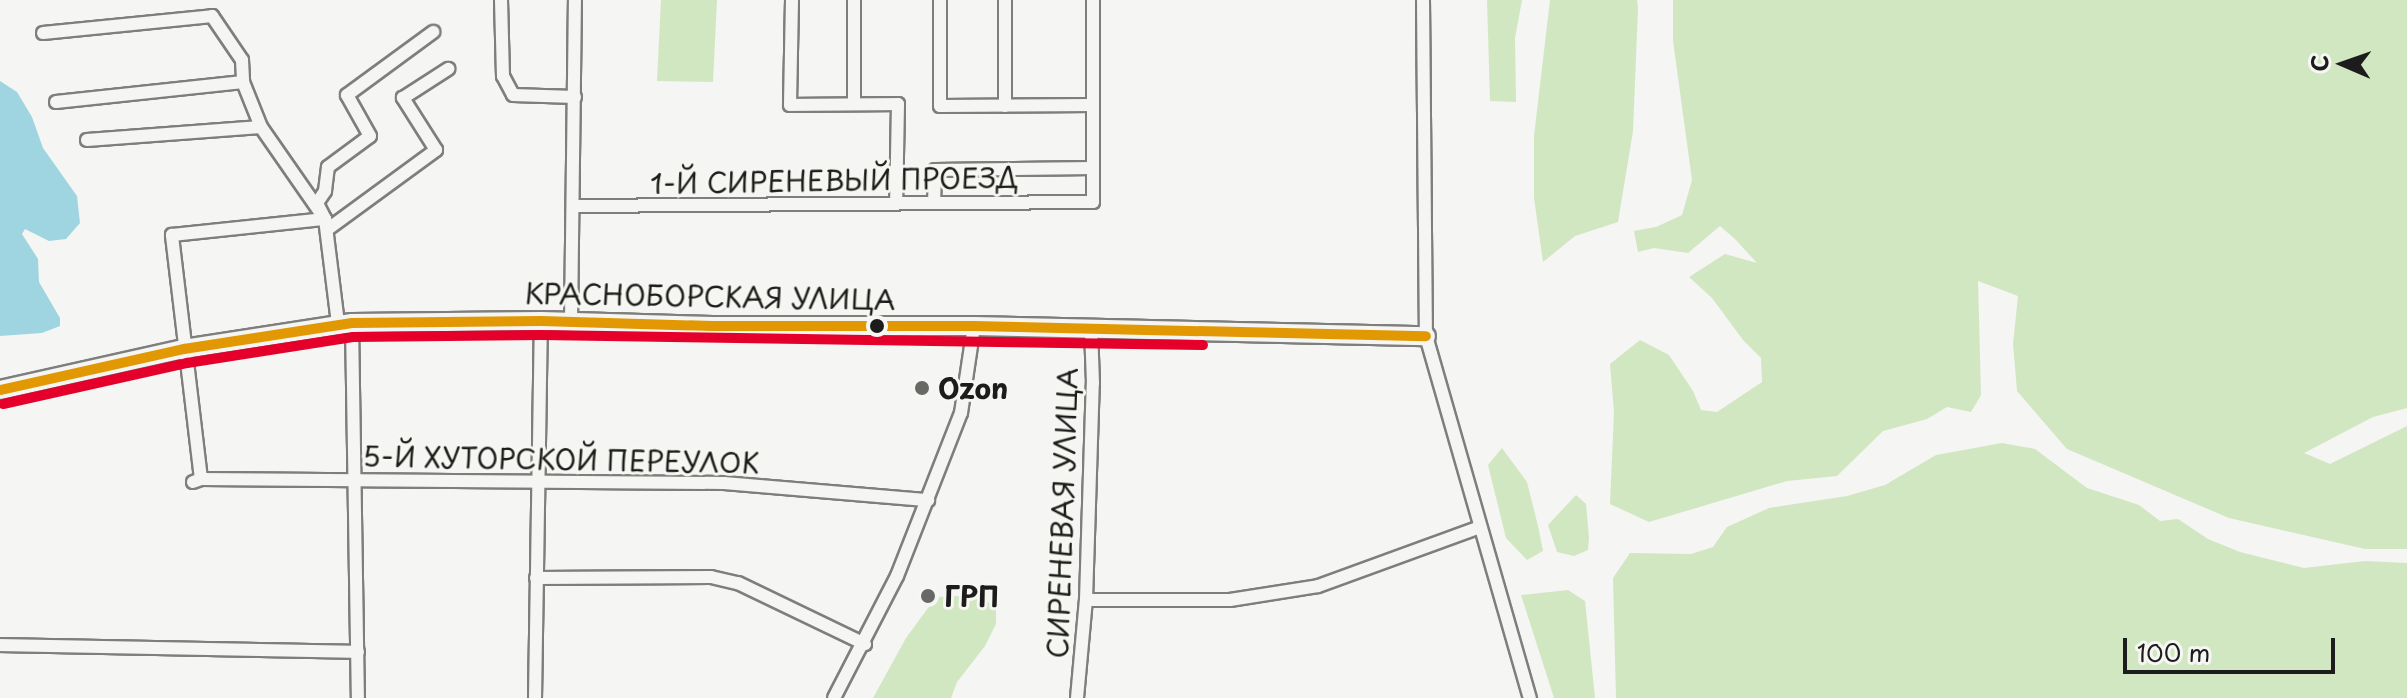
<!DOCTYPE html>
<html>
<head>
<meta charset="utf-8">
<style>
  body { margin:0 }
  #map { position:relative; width:2407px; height:698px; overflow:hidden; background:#f5f5f3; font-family:"Playpen Sans",sans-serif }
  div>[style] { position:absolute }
  .green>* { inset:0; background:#d1e7c1 }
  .water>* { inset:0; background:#9fd5e0 }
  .roads { filter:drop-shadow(2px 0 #7e7e7d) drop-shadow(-2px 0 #7e7e7d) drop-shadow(0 2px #7e7e7d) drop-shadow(0 -2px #7e7e7d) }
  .street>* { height:12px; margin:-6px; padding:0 6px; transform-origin:6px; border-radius:6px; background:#f5f5f3 }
  .secondary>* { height:18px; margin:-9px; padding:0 9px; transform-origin:9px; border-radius:9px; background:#f5f5f3 }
  .bus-1>* { height:10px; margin:-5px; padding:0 5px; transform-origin:5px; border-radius:5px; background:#e19803 }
  .bus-2>* { height:10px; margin:-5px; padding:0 5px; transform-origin:5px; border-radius:5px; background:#e4002b }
  .dots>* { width:22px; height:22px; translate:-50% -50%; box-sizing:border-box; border:4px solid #f6f6f2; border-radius:50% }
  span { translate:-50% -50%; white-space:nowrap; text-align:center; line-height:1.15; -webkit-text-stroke:6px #f6f6f2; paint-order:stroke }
  .street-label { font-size:28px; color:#1c1c1c }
  .poi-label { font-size:28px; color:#1c1c1c; font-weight:700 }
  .left { translate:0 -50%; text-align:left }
  .north { position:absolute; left:2303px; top:24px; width:80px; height:80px; -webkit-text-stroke:6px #f6f6f2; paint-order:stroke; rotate:272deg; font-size:22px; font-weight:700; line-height:32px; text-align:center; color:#1c1c1c }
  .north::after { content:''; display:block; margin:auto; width:28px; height:36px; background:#1c1c1c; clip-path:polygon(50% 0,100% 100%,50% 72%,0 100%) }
  .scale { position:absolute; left:2123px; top:638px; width:212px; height:36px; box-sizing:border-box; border:4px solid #1c1c1c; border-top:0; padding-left:10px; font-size:24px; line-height:28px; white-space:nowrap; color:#1c1c1c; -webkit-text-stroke:6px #f6f6f2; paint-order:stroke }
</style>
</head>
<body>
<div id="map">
  <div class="green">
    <div style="clip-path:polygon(661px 0,717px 0,713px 82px,657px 81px)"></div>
    <div style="clip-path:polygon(1487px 0,1522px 0,1515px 38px,1516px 102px,1490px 101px)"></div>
    <div style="clip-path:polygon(1550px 0,1637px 0,1638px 8px,1633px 131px,1618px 222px,1575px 236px,1543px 262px,1534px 198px,1534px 136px)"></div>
    <div style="clip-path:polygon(1673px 0,2407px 0,2407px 408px,2373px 417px,2304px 453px,2330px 464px,2407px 426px,2407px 549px,2365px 549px,2229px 518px,2067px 449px,2017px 391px,2013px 344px,2018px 296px,1978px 281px,1981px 395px,1971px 412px,1947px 407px,1927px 419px,1883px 431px,1837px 476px,1787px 481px,1649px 522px,1610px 504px,1614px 412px,1610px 364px,1640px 340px,1669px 355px,1693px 391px,1701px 410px,1717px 412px,1762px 382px,1761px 358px,1743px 340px,1712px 298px,1689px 277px,1725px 254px,1757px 263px,1735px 239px,1720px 226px,1688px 253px,1654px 248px,1638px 252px,1634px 231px,1656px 227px,1682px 215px,1692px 180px,1673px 41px)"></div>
    <div style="clip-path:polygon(2002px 443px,2035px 449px,2087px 488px,2139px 505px,2160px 521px,2178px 519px,2208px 539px,2240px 552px,2304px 568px,2365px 561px,2407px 563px,2407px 698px,1616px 698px,1613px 578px,1630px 553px,1691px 554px,1713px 547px,1727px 527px,1769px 508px,1847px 496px,1885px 485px,1936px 455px)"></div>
    <div style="clip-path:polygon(1502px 448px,1527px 482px,1538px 526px,1543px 551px,1527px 560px,1506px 538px,1488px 465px)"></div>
    <div style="clip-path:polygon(1576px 495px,1586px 504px,1589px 538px,1588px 550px,1574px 556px,1557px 552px,1548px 525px)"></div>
    <div style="clip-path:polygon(1568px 590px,1585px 601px,1595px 698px,1554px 698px,1521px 595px)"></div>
    <div style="clip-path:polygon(979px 595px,996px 608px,996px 624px,985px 646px,957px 682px,951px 698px,873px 698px,906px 638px,936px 597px)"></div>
  </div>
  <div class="water">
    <div style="clip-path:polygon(0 81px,17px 92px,32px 117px,43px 148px,77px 196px,80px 223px,66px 239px,49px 241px,25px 229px,22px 234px,38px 259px,39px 282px,60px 318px,60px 326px,42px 333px,0 336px)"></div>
  </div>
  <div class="roads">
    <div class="street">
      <div style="left:501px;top:0;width:76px;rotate:88.5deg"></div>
      <div style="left:503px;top:76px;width:21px;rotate:62deg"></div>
      <div style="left:513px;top:95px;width:62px;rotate:1.8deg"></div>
      <div style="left:792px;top:0;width:105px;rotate:91.1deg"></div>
      <div style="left:790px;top:105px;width:108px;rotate:-0.5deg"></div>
      <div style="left:898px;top:104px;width:100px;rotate:91.1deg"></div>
      <div style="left:854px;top:0;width:104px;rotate:90deg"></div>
      <div style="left:940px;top:0;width:106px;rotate:90deg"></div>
      <div style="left:940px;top:106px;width:153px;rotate:-0.4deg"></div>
      <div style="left:1423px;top:0;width:336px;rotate:89.5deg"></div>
      <div style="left:1426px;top:336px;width:377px;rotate:74deg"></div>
      <div style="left:43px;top:33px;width:170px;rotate:-5.7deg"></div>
      <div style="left:212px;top:16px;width:53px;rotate:55.7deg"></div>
      <div style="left:242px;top:60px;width:22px;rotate:87deg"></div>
      <div style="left:56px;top:102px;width:188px;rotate:-6.1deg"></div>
      <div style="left:243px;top:82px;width:48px;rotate:68.2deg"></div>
      <div style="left:1005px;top:106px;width:106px;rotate:-90deg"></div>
      <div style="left:87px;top:140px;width:174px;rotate:-4.3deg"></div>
      <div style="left:261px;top:127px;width:112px;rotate:55.2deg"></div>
      <div style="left:325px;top:219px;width:106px;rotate:82.9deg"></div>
      <div style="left:934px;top:203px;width:33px;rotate:-88deg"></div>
      <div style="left:935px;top:170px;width:158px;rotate:-0.7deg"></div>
      <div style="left:575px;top:206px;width:518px;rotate:-0.44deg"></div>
      <div style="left:1093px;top:202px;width:202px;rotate:-90deg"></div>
      <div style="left:328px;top:229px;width:134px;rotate:-36.2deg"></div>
      <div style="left:436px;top:150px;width:62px;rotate:-122.4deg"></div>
      <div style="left:403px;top:98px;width:54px;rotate:-32.8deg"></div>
      <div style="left:352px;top:323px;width:375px;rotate:89.1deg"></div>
      <div style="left:571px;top:323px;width:323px;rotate:-89.3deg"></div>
      <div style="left:201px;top:479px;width:246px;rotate:-96.8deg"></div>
      <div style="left:172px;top:235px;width:154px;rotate:-6deg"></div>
      <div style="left:325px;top:219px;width:18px;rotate:-117deg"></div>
      <div style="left:317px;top:203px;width:14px;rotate:-56deg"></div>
      <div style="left:325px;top:191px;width:24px;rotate:-83deg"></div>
      <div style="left:328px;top:167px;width:52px;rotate:-36.4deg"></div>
      <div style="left:370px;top:136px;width:47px;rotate:-119.3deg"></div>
      <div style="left:347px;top:95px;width:107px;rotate:-36.2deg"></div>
      <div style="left:193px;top:482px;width:9px;rotate:-21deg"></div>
      <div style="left:201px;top:479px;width:523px;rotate:0.44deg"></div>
      <div style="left:724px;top:483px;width:205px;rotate:4.8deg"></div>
      <div style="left:536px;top:578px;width:175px;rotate:-0.3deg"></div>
      <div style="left:711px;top:577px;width:28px;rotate:13deg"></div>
      <div style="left:738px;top:583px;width:141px;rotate:25.7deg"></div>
      <div style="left:1086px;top:600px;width:144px"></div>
      <div style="left:1230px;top:600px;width:89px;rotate:-9deg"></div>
      <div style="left:1318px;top:586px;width:172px;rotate:-20deg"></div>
      <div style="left:0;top:645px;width:358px;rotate:1.1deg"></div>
      <div style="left:535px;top:698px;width:377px;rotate:-89.1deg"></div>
      <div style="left:834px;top:698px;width:137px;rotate:-62.7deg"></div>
      <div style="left:897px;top:576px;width:175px;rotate:-68.6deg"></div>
      <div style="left:961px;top:413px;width:88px;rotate:-81.5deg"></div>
      <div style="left:1077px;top:698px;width:98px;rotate:-84.8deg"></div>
      <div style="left:1086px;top:600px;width:217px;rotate:-88.2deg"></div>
      <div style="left:1093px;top:383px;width:54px;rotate:-92.1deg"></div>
    </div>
    <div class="secondary">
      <div style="left:0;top:390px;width:189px;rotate:-12.6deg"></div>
      <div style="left:184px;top:349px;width:170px;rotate:-8.8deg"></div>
      <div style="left:352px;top:323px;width:189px;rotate:-0.6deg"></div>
      <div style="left:541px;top:321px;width:172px;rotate:1.7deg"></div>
      <div style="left:713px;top:326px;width:261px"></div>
      <div style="left:974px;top:326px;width:452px;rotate:1.3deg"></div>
    </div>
  </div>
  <div class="bus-1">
    <div style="left:0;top:390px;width:189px;rotate:-12.6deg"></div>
    <div style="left:184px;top:349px;width:170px;rotate:-8.8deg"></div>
    <div style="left:352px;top:323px;width:189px;rotate:-0.6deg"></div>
    <div style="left:541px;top:321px;width:172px;rotate:1.7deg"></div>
    <div style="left:713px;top:326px;width:261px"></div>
    <div style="left:974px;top:326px;width:452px;rotate:1.3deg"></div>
  </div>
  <div class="bus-2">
    <div style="left:3px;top:404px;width:189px;rotate:-12.6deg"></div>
    <div style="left:187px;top:363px;width:168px;rotate:-8.9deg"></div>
    <div style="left:353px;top:337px;width:188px;rotate:-0.6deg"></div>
    <div style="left:541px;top:335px;width:662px;rotate:0.87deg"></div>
  </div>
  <div class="dots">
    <div style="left:877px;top:326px;background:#1c1c1c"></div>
    <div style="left:922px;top:388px;background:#686867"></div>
    <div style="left:928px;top:596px;background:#686867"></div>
  </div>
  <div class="street-label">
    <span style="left:834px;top:180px;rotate:-1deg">1-Й СИРЕНЕВЫЙ ПРОЕЗД</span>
    <span style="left:710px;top:296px;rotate:1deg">КРАСНОБОРСКАЯ УЛИЦА</span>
    <span style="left:561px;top:459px;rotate:1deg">5-Й ХУТОРСКОЙ ПЕРЕУЛОК</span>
    <span style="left:1062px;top:513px;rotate:-88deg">СИРЕНЕВАЯ УЛИЦА</span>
  </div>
  <div class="poi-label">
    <span class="left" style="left:938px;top:388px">Ozon</span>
    <span class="left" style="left:944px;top:596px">ГРП</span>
  </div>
  <div class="north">С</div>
  <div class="scale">100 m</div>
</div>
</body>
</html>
